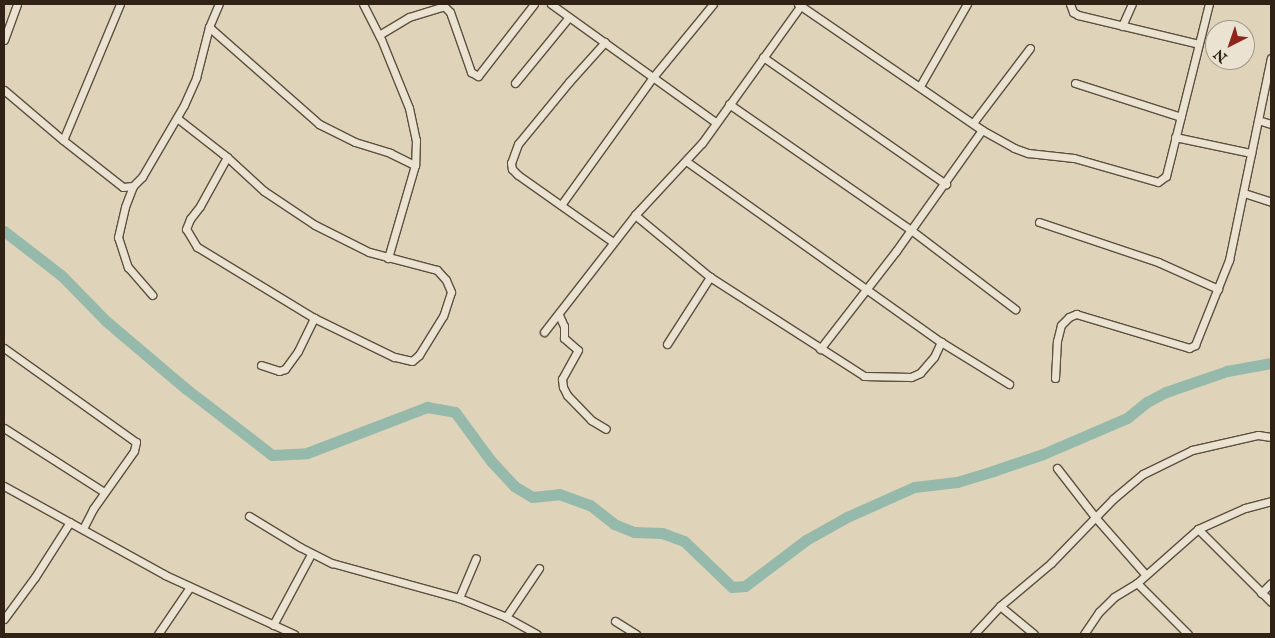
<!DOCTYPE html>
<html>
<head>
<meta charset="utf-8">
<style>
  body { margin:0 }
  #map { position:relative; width:1275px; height:638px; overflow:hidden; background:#dfd4ba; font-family:"IM FELL English",serif }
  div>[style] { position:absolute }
  .river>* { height:11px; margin:-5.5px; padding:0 5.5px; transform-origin:5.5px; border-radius:5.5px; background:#95b9aa }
  .roads { filter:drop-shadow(1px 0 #5c4f3e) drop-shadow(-1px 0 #5c4f3e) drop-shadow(0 1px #5c4f3e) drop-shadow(0 -1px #5c4f3e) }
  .street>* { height:7px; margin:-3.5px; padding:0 3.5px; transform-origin:3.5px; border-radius:3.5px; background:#eae3d2 }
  span { translate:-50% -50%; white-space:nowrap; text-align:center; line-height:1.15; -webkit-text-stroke:4px #eae3d2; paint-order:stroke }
  .frame { position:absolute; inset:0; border:5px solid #302315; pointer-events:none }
  .north { position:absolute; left:1205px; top:20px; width:50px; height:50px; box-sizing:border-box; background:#eae3d2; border:1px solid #a09686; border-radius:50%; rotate:221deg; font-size:14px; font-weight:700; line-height:20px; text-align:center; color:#302315 }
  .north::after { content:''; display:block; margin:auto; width:18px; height:22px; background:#8f2418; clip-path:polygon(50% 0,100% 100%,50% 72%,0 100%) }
</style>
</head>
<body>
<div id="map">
  <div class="river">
    <div style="left:4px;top:231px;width:72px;rotate:37.7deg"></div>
    <div style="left:61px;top:275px;width:64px;rotate:45.6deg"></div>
    <div style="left:106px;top:321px;width:104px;rotate:40.3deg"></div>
    <div style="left:185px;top:388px;width:110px;rotate:37.6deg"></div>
    <div style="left:272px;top:455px;width:35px;rotate:-3deg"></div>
    <div style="left:307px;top:453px;width:129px;rotate:-21deg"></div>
    <div style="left:427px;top:407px;width:28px;rotate:10deg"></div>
    <div style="left:455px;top:412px;width:61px;rotate:53.7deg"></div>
    <div style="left:491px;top:461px;width:34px;rotate:47deg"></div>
    <div style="left:514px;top:486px;width:21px;rotate:31deg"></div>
    <div style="left:532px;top:497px;width:27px;rotate:-6deg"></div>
    <div style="left:559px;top:494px;width:33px;rotate:20deg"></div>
    <div style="left:590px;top:505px;width:31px;rotate:38deg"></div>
    <div style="left:614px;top:524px;width:22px;rotate:22deg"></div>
    <div style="left:634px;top:532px;width:28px;rotate:2deg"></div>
    <div style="left:662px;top:533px;width:23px;rotate:20deg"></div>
    <div style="left:684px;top:541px;width:66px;rotate:43.8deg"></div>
    <div style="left:732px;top:587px;width:13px;rotate:-4deg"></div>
    <div style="left:745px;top:586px;width:76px;rotate:-37deg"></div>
    <div style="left:806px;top:540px;width:47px;rotate:-29.3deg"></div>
    <div style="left:847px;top:517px;width:73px;rotate:-24.1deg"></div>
    <div style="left:914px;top:487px;width:43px;rotate:-6.6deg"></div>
    <div style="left:957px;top:482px;width:38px;rotate:-17deg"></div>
    <div style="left:993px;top:471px;width:53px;rotate:-18.8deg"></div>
    <div style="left:1043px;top:454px;width:91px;rotate:-23.2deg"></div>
    <div style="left:1127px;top:418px;width:26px;rotate:-39deg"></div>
    <div style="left:1147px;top:402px;width:21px;rotate:-28deg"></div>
    <div style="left:1166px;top:392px;width:65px;rotate:-19deg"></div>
    <div style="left:1227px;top:371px;width:45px;rotate:-10.3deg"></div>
  </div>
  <div class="roads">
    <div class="street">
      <div style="left:120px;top:4px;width:147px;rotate:112.7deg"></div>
      <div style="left:63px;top:140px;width:76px;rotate:38.1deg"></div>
      <div style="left:123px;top:187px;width:10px;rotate:-6deg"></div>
      <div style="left:133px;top:186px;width:13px;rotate:-45deg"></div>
      <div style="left:142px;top:177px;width:83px;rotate:-59.7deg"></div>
      <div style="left:184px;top:105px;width:30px;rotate:-66deg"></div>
      <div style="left:196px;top:78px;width:53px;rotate:-75.7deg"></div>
      <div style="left:209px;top:27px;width:25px;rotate:-67deg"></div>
      <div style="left:363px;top:4px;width:39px;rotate:63deg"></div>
      <div style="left:381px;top:39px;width:74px;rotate:67.9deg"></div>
      <div style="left:409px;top:108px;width:33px;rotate:78deg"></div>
      <div style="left:416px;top:140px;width:25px;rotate:92deg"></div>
      <div style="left:415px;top:165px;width:97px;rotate:106.2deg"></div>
      <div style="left:551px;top:4px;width:202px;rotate:35.7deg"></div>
      <div style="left:798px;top:4px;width:223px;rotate:34.4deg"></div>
      <div style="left:982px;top:130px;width:37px;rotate:29deg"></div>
      <div style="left:1014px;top:148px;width:15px;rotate:20deg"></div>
      <div style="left:1028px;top:153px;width:46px;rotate:6.2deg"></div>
      <div style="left:1074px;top:158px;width:87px;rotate:15.9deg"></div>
      <div style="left:1158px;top:182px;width:10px;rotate:-37deg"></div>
      <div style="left:1166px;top:176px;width:177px;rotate:-76deg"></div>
      <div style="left:1070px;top:4px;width:9px;rotate:69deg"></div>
      <div style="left:1073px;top:12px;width:6px;rotate:31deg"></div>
      <div style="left:1078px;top:15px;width:124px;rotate:13.5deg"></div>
      <div style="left:1122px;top:26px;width:24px;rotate:-66deg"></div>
      <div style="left:209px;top:27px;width:147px;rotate:41.4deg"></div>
      <div style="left:319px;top:124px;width:40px;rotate:26.6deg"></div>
      <div style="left:355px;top:142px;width:37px;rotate:17deg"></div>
      <div style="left:390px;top:153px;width:28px;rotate:26deg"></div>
      <div style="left:379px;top:35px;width:35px;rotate:-31deg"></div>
      <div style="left:409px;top:17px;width:37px;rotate:-17deg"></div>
      <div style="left:444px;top:6px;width:8px;rotate:45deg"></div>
      <div style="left:450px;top:12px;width:64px;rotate:70.7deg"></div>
      <div style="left:471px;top:72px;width:8px;rotate:30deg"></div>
      <div style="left:478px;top:76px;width:91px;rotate:-52.1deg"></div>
      <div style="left:4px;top:40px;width:38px;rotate:-70deg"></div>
      <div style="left:605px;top:42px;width:54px;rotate:132deg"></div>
      <div style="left:569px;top:82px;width:80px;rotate:129.4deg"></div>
      <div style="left:518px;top:144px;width:20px;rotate:110deg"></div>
      <div style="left:511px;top:163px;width:6px;rotate:81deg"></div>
      <div style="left:512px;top:169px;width:8px;rotate:45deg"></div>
      <div style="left:518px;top:175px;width:116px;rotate:35.2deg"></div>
      <div style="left:763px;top:57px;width:223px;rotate:34.8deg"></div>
      <div style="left:515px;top:83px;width:85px;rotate:-50.7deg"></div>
      <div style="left:1075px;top:83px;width:111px;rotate:17.8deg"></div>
      <div style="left:920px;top:86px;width:95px;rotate:-60.2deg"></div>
      <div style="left:4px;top:90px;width:77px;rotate:40.3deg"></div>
      <div style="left:729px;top:104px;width:221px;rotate:34.7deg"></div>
      <div style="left:911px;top:230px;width:131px;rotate:37.2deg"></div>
      <div style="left:177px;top:118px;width:58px;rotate:38deg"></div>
      <div style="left:223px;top:154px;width:5px;rotate:37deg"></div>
      <div style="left:227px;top:157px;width:50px;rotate:42.6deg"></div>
      <div style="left:264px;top:191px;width:61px;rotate:33.7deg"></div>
      <div style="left:315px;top:225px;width:60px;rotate:26.6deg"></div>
      <div style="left:369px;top:252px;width:70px;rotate:14.8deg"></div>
      <div style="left:437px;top:270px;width:13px;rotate:48deg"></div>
      <div style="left:446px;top:280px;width:13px;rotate:67deg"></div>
      <div style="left:451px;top:292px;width:25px;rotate:108deg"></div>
      <div style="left:443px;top:316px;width:46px;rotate:121.6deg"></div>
      <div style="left:419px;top:355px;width:9px;rotate:139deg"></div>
      <div style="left:412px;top:361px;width:18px;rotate:-167deg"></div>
      <div style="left:394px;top:357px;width:89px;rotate:-154deg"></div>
      <div style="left:314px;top:318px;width:137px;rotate:-148.7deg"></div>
      <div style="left:197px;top:247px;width:21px;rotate:-121deg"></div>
      <div style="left:186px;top:229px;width:11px;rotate:-68deg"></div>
      <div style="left:190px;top:219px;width:16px;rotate:-52deg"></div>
      <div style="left:200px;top:206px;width:56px;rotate:-61.1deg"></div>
      <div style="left:1258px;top:120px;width:14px;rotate:17deg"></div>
      <div style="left:973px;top:123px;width:94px;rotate:-52.8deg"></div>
      <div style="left:1175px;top:137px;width:78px;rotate:11.9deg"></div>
      <div style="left:686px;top:161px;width:313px;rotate:35.4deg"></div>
      <div style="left:941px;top:342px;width:80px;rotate:31.7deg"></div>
      <div style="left:133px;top:186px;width:22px;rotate:111deg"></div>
      <div style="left:125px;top:207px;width:31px;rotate:103deg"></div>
      <div style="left:118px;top:237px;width:32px;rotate:72deg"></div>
      <div style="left:128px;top:267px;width:37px;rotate:49deg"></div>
      <div style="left:1244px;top:193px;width:28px;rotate:18deg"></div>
      <div style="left:561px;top:205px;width:158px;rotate:-54.3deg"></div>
      <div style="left:653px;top:77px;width:94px;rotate:-50.6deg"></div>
      <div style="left:635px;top:215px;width:97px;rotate:39.6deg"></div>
      <div style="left:710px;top:277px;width:183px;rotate:32.7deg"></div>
      <div style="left:864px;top:376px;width:47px;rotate:1.2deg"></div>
      <div style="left:911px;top:377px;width:10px;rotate:-24deg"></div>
      <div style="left:920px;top:373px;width:21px;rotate:-49deg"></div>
      <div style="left:934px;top:357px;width:17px;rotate:-65deg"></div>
      <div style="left:1039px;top:222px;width:126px;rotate:18.6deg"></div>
      <div style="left:1158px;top:262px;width:66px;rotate:24.2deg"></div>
      <div style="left:559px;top:315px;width:12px;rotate:66deg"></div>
      <div style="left:564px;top:326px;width:12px;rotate:90deg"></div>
      <div style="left:564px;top:338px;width:18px;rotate:41deg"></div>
      <div style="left:578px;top:350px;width:33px;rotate:119deg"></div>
      <div style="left:562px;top:379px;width:8px;rotate:83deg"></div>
      <div style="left:563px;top:387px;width:9px;rotate:63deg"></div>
      <div style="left:567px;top:395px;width:35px;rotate:46deg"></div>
      <div style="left:591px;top:420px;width:17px;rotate:31deg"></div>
      <div style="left:544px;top:332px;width:148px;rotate:-52.1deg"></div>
      <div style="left:635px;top:215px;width:98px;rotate:-47.1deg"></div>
      <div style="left:702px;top:143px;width:171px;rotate:-54.3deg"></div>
      <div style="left:667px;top:344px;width:80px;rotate:-57.3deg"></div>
      <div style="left:4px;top:348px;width:162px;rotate:35.5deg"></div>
      <div style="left:136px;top:442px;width:9px;rotate:103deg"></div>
      <div style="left:134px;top:451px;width:71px;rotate:125.3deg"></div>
      <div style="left:93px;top:509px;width:22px;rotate:117deg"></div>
      <div style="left:820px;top:349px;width:124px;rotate:-52.2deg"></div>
      <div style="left:896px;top:251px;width:148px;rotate:-54.6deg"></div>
      <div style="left:261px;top:365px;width:19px;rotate:18deg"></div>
      <div style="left:279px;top:371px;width:6px;rotate:-18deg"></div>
      <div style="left:285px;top:369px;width:22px;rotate:-54deg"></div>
      <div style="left:298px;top:351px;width:37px;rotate:-64deg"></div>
      <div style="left:1055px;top:378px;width:37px;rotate:-87deg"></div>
      <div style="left:1057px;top:341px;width:16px;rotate:-76deg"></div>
      <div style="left:1061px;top:325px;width:11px;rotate:-45deg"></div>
      <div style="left:1069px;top:317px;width:8px;rotate:-23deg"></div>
      <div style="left:1076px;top:314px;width:118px;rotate:16.7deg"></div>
      <div style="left:1189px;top:348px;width:7px;rotate:-27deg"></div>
      <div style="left:1195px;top:345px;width:92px;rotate:-68.2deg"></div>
      <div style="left:1229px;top:260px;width:206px;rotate:-78.3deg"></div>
      <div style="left:4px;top:428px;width:119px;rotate:32.6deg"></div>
      <div style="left:1057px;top:468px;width:62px;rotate:52.2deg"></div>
      <div style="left:1095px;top:517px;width:77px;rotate:48.7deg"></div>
      <div style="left:4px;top:486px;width:184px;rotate:28.9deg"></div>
      <div style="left:165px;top:575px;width:142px;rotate:24.6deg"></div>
      <div style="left:249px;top:516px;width:60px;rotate:31.3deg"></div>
      <div style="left:300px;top:547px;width:36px;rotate:27deg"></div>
      <div style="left:332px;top:563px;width:132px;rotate:15.4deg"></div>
      <div style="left:459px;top:598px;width:51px;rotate:22deg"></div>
      <div style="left:506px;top:617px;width:35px;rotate:29deg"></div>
      <div style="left:1198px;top:529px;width:103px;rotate:45deg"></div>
      <div style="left:1137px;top:583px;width:81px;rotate:-41.5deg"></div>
      <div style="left:1198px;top:529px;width:51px;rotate:-24.1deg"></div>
      <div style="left:1245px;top:508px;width:27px;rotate:-15deg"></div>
      <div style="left:1261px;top:593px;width:14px;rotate:-45deg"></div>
      <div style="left:459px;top:598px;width:43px;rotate:-67deg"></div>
      <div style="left:1000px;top:606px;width:44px;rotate:39.5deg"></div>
      <div style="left:506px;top:617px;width:59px;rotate:-56deg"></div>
      <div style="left:4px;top:619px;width:52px;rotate:-53.6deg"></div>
      <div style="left:35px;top:577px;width:65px;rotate:-57.5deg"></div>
      <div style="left:615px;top:621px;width:25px;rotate:32deg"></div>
      <div style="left:273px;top:625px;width:81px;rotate:-61.8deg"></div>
      <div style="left:158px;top:634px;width:57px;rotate:-55.8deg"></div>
      <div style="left:974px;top:634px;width:38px;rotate:-47deg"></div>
      <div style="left:1000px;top:606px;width:67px;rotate:-40.1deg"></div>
      <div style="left:1051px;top:563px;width:89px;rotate:-45.9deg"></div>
      <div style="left:1113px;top:499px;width:39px;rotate:-40deg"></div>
      <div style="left:1143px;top:474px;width:55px;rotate:-26.1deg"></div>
      <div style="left:1192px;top:450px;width:68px;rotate:-12.8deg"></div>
      <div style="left:1258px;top:435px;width:13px;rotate:9deg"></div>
      <div style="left:1084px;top:634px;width:27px;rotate:-56deg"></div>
      <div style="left:1099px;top:612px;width:21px;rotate:-45deg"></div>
      <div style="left:1114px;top:597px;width:27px;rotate:-31deg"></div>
      <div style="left:1137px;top:583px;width:72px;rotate:45deg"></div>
    </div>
  </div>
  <div class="frame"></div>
  <div class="north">N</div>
</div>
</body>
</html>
